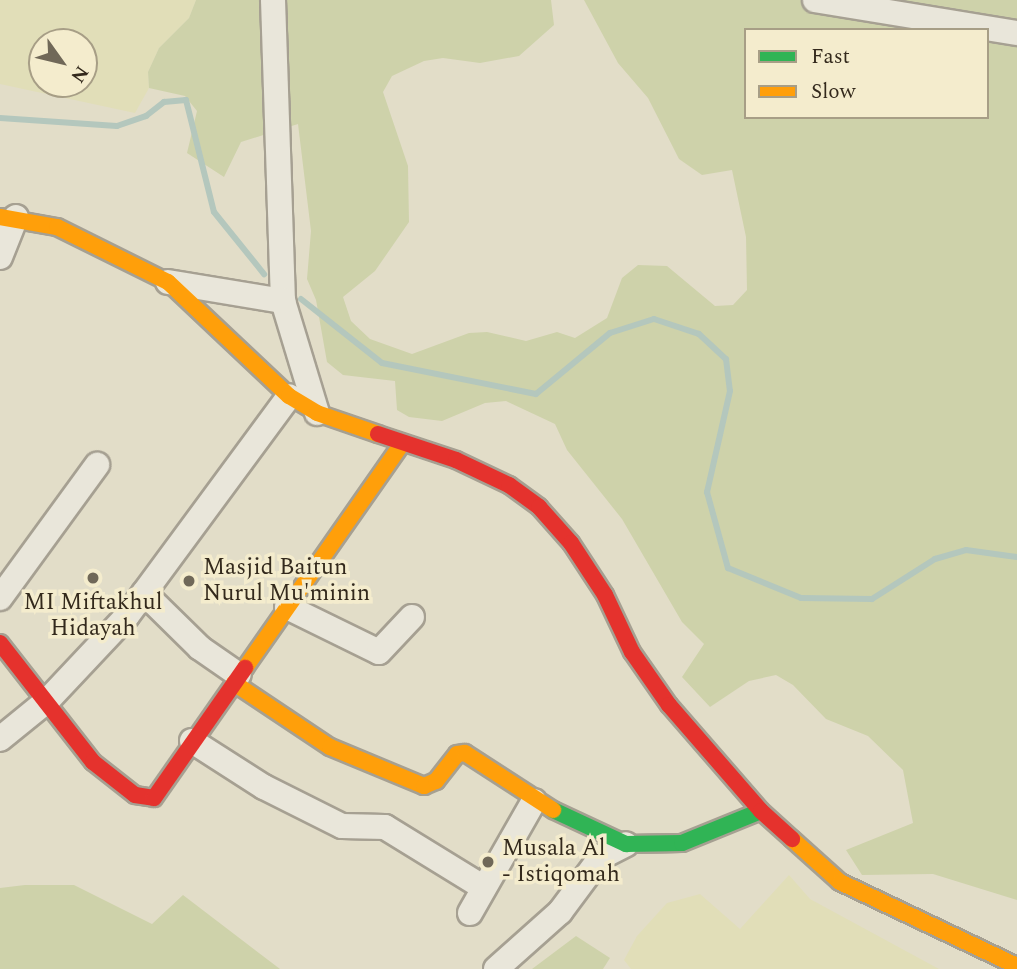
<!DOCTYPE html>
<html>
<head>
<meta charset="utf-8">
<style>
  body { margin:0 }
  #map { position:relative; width:1017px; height:969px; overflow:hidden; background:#e2ddc8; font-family:Spectral,serif }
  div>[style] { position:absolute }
  .farmland>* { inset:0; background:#e1deb8 }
  .green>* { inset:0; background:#ced2aa }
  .stream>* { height:6px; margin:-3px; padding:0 3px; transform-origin:3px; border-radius:3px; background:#b4c7bd }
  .roads { filter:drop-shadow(2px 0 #a6a092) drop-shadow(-2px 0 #a6a092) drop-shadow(0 2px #a6a092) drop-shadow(0 -2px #a6a092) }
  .street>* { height:24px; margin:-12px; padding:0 12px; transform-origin:12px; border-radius:12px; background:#e9e6da }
  .fast>* { height:16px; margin:-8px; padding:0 8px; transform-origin:8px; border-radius:8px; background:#30b455 }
  .slow>* { height:16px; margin:-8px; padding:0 8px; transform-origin:8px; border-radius:8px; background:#ff9f0a }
  .jam>* { height:16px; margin:-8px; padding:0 8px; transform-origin:8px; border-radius:8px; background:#e5322d }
  .dots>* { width:19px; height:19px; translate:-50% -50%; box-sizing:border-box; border:4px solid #f4eccd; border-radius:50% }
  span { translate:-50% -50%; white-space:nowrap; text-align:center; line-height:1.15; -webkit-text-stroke:7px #f4eccd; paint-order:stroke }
  .poi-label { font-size:23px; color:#33291c }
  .left { translate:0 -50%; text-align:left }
  .legend { position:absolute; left:744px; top:28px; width:245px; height:91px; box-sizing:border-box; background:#f4eccd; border:2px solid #a79e86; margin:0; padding:9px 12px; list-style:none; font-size:21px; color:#33291c }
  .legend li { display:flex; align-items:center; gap:14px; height:35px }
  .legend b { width:35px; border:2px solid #a79e86 }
  .north { position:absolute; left:28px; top:28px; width:70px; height:70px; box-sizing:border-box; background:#f4eccd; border:2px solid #a79e86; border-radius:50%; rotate:124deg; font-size:19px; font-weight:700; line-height:28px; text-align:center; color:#33291c }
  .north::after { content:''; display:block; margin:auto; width:24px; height:32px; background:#706858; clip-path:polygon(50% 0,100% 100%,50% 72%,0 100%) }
</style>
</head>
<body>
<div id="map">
  <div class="farmland">
    <div style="clip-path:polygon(evenodd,0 0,196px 0,189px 18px,159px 48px,148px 72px,149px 88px,135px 113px,0 84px,0 0,42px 42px,84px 42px,84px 84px,42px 84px,42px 42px)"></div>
    <div style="clip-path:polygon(789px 875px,810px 899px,939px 969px,631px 969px,624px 960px,637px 936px,667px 903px,700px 894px,740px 929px)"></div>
  </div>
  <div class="green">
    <div style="clip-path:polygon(evenodd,196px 0,551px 0,554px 25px,519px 56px,480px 63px,443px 58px,424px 61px,392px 76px,383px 92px,408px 166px,409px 222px,375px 271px,343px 297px,351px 321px,370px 339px,412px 354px,469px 333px,487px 332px,526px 341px,557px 332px,575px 338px,607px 318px,622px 278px,638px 265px,667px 266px,715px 306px,733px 305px,747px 290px,746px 237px,732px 170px,702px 175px,679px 159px,648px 98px,618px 63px,584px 0,1017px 0,1017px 900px,933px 874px,862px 875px,846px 850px,913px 823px,903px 770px,868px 736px,826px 719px,793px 685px,776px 675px,749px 681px,710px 707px,682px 677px,704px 644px,682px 622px,622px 519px,567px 450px,555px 424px,506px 401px,485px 403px,442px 421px,409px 417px,397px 410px,395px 381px,343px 375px,327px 362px,316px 300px,307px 279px,311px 231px,298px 124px,241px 142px,224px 177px,187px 153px,197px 111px,185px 96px,149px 88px,148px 72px,159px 48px,189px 18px,196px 0,746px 30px,987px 30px,987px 117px,746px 117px,746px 30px)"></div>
    <div style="clip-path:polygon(25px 885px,74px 885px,152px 924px,183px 895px,280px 969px,0 969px,0 888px)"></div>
    <div style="clip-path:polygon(576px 936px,610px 958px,603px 969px,532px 969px)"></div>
  </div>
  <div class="stream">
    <div style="left:0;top:118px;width:117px;rotate:3.9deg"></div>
    <div style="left:117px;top:126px;width:31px;rotate:-19deg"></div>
    <div style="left:146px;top:116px;width:23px;rotate:-38deg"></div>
    <div style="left:164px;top:102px;width:22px;rotate:-5deg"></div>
    <div style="left:186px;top:100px;width:115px;rotate:76deg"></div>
    <div style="left:214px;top:212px;width:80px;rotate:51.1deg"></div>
    <div style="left:301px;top:299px;width:103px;rotate:38.3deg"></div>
    <div style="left:382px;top:363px;width:157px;rotate:11.4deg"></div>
    <div style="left:536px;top:394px;width:96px;rotate:-39.5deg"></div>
    <div style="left:610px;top:333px;width:46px;rotate:-17.7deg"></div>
    <div style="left:654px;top:319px;width:47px;rotate:18.4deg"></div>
    <div style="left:699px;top:334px;width:37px;rotate:43deg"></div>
    <div style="left:726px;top:359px;width:32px;rotate:83deg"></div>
    <div style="left:730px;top:391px;width:104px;rotate:102.8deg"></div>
    <div style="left:707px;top:492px;width:79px;rotate:74.6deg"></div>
    <div style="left:728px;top:568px;width:79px;rotate:22.3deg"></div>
    <div style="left:801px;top:598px;width:71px;rotate:0.8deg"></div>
    <div style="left:872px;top:599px;width:75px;rotate:-32.4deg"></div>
    <div style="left:935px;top:559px;width:32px;rotate:-16deg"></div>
    <div style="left:966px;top:550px;width:51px;rotate:7.8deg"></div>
  </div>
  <div class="roads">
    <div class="street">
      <div style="left:273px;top:0;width:301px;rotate:88.1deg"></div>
      <div style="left:283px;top:301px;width:117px;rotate:73.1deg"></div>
      <div style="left:815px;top:0;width:205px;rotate:9.3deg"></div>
      <div style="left:0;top:257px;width:43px;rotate:-68.2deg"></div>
      <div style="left:168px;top:282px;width:117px;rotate:9.4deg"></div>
      <div style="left:144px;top:593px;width:78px;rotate:44.5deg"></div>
      <div style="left:200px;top:648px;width:47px;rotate:34.7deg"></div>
      <div style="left:0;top:598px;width:165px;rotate:-53.9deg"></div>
      <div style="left:287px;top:607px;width:102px;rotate:26.1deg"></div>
      <div style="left:379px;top:652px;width:48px;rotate:-46.7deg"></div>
      <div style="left:0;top:739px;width:62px;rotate:-39.1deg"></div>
      <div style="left:48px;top:700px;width:115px;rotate:-46.8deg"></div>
      <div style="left:127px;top:616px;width:273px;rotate:-53.6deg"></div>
      <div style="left:192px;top:741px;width:85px;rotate:32.6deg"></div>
      <div style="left:264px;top:787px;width:87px;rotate:26.6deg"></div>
      <div style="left:342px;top:826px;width:43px;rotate:1.3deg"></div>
      <div style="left:385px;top:827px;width:116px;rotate:31.6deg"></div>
      <div style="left:470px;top:913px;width:129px;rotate:-60.3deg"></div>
      <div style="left:496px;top:969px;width:86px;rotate:-41.7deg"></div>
      <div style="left:560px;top:912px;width:69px;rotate:-53.3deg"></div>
      <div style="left:601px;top:857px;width:28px;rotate:-27deg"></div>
    </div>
    <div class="fast">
      <div style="left:553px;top:810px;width:81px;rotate:25deg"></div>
      <div style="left:626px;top:844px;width:56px;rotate:-1deg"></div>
      <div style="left:682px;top:843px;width:85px;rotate:-22.1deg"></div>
    </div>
    <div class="slow">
      <div style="left:0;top:217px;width:58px;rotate:10deg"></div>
      <div style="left:57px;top:227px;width:124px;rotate:26.4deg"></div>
      <div style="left:168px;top:282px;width:166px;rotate:43.3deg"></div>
      <div style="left:289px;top:396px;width:33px;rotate:31deg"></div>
      <div style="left:317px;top:413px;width:65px;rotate:19deg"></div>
      <div style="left:245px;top:668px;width:272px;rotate:-55deg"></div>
      <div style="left:234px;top:683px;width:115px;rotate:33.7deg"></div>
      <div style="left:330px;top:747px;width:102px;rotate:22.5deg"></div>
      <div style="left:424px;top:786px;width:13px;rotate:-23deg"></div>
      <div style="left:436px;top:781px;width:34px;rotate:-52deg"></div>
      <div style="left:457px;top:754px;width:8px;rotate:-7deg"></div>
      <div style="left:465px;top:753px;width:105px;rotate:32.9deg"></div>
      <div style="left:792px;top:839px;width:64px;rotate:41.9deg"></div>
      <div style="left:840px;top:882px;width:196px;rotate:25.4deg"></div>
    </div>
    <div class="jam">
      <div style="left:378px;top:434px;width:82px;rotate:18.4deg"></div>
      <div style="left:456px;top:460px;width:59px;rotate:25.3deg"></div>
      <div style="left:509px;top:485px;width:37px;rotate:36deg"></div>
      <div style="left:539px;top:507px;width:48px;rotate:48.4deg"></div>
      <div style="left:571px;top:543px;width:62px;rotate:56.8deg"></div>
      <div style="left:605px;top:595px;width:63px;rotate:64.7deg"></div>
      <div style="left:632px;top:652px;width:65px;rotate:55.1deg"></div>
      <div style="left:669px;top:705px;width:140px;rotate:49deg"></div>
      <div style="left:761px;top:811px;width:42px;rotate:42.1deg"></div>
      <div style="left:0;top:643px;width:151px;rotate:52deg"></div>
      <div style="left:93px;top:762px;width:53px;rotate:38.2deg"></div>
      <div style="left:135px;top:795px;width:19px;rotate:9deg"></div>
      <div style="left:154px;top:798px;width:159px;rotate:-55deg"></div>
    </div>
  </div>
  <div class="dots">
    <div style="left:93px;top:578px;background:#706858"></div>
    <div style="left:189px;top:581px;background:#706858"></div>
    <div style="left:488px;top:862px;background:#706858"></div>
  </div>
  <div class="poi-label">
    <span class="left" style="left:203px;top:581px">Masjid Baitun<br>Nurul Mu'minin</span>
    <span style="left:93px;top:616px">MI Miftakhul<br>Hidayah</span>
    <span class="left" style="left:502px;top:862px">Musala Al<br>- Istiqomah</span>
  </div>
  <ul class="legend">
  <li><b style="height:9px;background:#30b455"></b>Fast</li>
  <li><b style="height:9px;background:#ff9f0a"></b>Slow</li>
  </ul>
  <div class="north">N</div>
</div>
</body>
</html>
